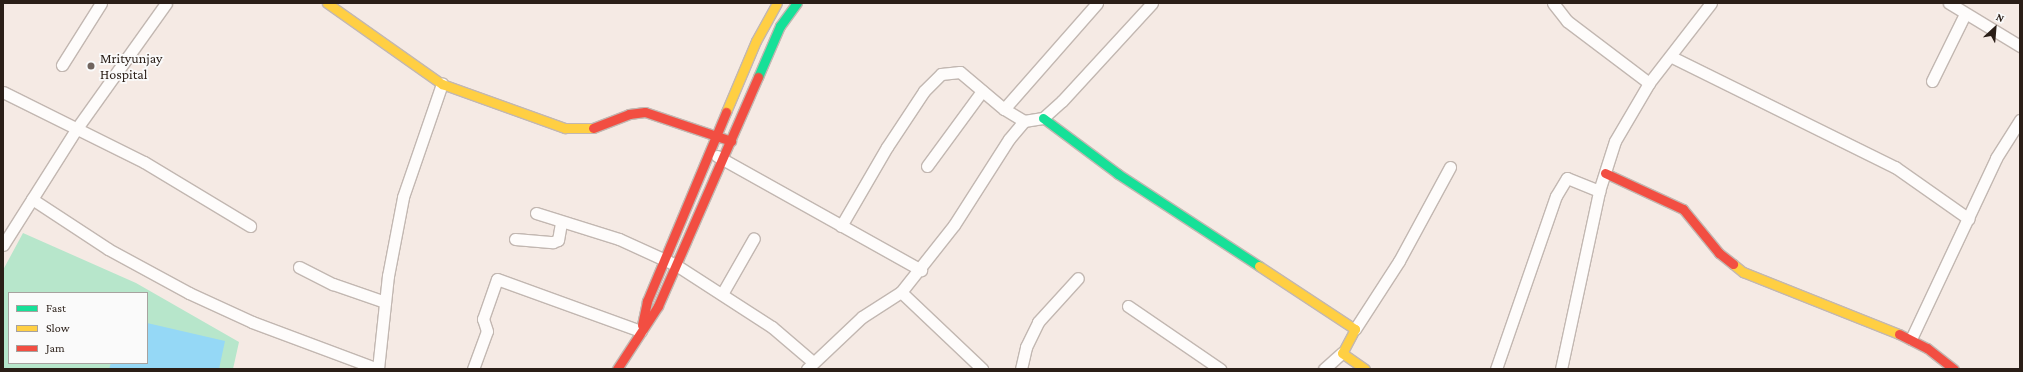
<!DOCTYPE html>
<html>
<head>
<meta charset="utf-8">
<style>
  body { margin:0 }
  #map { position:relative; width:2023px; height:372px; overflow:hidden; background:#f5eae4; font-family:"Crimson Pro",serif }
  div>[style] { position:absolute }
  .green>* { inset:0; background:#b7e6cb }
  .water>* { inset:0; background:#95d8f6 }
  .roads { filter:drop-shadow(1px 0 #c2b7b1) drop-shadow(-1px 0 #c2b7b1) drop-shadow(0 1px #c2b7b1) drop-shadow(0 -1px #c2b7b1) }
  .street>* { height:11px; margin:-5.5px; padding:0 5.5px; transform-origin:5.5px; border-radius:5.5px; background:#fefcfb }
  .fast>* { height:9px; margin:-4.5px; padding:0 4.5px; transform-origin:4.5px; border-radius:4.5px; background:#16e098 }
  .slow>* { height:9px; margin:-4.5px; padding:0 4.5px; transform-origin:4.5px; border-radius:4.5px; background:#ffcf43 }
  .jam>* { height:9px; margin:-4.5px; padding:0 4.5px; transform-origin:4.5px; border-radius:4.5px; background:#f24e42 }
  .dots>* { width:11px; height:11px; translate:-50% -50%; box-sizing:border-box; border:2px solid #fafafa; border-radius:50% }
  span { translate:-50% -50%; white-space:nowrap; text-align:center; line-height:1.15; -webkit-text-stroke:3.5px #fafafa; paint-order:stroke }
  .poi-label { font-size:14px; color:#2a1e17 }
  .left { translate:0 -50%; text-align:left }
  .frame { position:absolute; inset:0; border:4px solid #2a1e17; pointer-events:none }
  .legend { position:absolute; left:8px; top:292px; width:140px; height:72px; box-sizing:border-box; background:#fafafa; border:1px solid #a7a29f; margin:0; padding:5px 7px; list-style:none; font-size:12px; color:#2a1e17 }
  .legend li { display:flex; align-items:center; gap:8px; height:20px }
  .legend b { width:20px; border:1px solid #a7a29f }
  .north { position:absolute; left:1975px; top:8px; width:40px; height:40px; -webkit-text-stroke:3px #fafafa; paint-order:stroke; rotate:26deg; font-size:11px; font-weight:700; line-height:16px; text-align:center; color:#2a1e17 }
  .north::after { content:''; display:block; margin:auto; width:14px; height:18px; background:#2a1e17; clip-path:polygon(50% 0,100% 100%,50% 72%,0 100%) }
</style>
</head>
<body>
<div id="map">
  <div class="green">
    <div style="clip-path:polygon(evenodd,23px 233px,136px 283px,239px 342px,233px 369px,3px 369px,3px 270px,23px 233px,9px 293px,147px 293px,147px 363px,9px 363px,9px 293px)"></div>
  </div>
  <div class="water">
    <div style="clip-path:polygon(147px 323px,225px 341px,219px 369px,109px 369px,111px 363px,147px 363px)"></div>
  </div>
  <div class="roads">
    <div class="street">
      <div style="left:1553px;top:3px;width:23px;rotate:52deg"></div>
      <div style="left:1567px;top:21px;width:103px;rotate:37.1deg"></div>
      <div style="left:1949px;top:3px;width:83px;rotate:31.2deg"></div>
      <div style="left:1672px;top:57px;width:249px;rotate:26.3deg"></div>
      <div style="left:1895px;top:167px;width:90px;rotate:35.1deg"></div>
      <div style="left:62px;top:65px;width:73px;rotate:-57.8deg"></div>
      <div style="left:1932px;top:81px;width:75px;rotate:-63.8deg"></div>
      <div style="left:3px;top:92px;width:157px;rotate:26.4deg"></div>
      <div style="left:144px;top:162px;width:124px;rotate:31.1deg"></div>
      <div style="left:1024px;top:121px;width:23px;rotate:-149deg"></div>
      <div style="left:1004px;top:109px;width:141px;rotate:-48.7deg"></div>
      <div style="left:717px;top:156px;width:234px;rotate:29.2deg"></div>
      <div style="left:927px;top:166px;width:93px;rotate:-53.7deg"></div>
      <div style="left:32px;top:199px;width:91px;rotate:33.3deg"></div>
      <div style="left:108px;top:249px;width:92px;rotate:28.5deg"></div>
      <div style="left:189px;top:293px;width:69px;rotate:24.7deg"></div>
      <div style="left:252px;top:322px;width:134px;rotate:20.5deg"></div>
      <div style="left:536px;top:213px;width:87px;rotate:17.4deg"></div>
      <div style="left:619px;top:239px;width:63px;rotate:24.5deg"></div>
      <div style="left:676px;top:265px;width:114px;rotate:32.9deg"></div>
      <div style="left:772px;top:327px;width:54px;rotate:40.5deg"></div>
      <div style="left:841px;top:226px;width:91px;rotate:-59.8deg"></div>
      <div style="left:887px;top:147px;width:67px;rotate:-56.5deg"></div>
      <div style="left:924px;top:91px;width:24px;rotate:-45deg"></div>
      <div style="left:941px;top:74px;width:19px;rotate:-6deg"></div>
      <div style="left:960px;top:72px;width:57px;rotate:40.1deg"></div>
      <div style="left:515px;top:239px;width:38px;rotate:5deg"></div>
      <div style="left:553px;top:242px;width:5px;rotate:-22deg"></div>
      <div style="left:558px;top:240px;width:17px;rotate:-80deg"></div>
      <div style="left:3px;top:245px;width:138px;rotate:-57.7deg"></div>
      <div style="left:77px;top:128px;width:153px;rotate:-54.5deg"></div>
      <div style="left:299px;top:267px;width:38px;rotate:27deg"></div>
      <div style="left:333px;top:284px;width:55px;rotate:19.1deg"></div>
      <div style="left:901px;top:292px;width:85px;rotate:-51.7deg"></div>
      <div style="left:954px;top:225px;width:102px;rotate:-57.4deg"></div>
      <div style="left:1009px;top:139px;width:23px;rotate:-50deg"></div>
      <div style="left:1024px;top:121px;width:19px;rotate:-9deg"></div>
      <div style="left:1043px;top:118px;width:25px;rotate:-42deg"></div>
      <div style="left:1062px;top:101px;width:133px;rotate:-47.4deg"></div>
      <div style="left:722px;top:294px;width:64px;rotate:-60.3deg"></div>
      <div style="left:1128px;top:306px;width:112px;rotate:34.4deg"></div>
      <div style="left:1355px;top:329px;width:81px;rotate:-57.1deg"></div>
      <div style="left:1399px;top:261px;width:107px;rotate:-61.5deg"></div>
      <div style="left:1911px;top:339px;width:200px;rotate:-64.8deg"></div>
      <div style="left:1996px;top:158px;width:45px;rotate:-57.7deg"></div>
      <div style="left:378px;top:369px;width:94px;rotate:-83.9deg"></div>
      <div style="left:388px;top:276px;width:80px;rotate:-79.2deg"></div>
      <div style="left:403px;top:197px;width:120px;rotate:-71deg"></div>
      <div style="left:473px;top:369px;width:40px;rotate:-69.8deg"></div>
      <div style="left:487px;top:331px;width:13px;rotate:-108deg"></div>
      <div style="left:483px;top:319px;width:42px;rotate:-70.7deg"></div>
      <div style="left:497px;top:279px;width:153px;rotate:19.9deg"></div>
      <div style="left:807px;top:369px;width:76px;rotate:-43.4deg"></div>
      <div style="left:862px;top:317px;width:46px;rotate:-32.7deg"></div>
      <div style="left:901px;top:292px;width:112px;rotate:43.5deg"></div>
      <div style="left:1021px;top:369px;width:23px;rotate:-77deg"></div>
      <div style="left:1026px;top:347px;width:28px;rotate:-64deg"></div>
      <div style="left:1038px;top:322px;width:59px;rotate:-47.7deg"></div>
      <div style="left:1324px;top:369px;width:24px;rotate:-42deg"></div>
      <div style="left:1496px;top:369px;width:183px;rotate:-70.9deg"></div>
      <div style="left:1556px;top:196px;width:21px;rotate:-59deg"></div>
      <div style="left:1567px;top:178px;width:35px;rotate:22deg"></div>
      <div style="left:1561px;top:369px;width:182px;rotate:-77.9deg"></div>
      <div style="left:1599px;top:191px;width:52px;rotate:-72.3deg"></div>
      <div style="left:1615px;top:141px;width:67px;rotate:-59.6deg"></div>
      <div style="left:1649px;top:83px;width:101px;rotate:-52.2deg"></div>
    </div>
    <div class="fast">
      <div style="left:758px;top:77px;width:56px;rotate:-66.7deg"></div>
      <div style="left:780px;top:26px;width:29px;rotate:-54deg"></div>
      <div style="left:1043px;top:118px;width:94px;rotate:36.7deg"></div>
      <div style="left:1118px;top:174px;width:168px;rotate:33.1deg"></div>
    </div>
    <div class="slow">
      <div style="left:327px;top:3px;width:141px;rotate:35.2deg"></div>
      <div style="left:442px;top:84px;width:131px;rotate:19.7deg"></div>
      <div style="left:565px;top:128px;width:28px"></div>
      <div style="left:726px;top:112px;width:77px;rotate:-67.1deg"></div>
      <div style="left:756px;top:41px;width:43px;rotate:-61.1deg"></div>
      <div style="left:1733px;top:264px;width:13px;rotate:39deg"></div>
      <div style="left:1743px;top:272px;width:168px;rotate:21.7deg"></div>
      <div style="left:1259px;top:266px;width:115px;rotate:33.3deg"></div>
      <div style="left:1355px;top:329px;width:27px;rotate:118deg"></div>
      <div style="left:1342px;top:353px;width:28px;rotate:35deg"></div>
    </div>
    <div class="jam">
      <div style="left:593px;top:128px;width:39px;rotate:-21deg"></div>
      <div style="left:629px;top:114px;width:16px;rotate:-7deg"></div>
      <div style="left:645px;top:112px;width:91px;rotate:18.6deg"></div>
      <div style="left:1605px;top:173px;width:86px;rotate:24.8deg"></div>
      <div style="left:1683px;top:209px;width:57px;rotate:50.7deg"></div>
      <div style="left:1719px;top:253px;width:18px;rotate:38deg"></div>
      <div style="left:642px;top:325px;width:25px;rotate:-78deg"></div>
      <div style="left:647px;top:301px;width:205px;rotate:-67.3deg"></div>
      <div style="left:1899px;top:334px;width:31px;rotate:27deg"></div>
      <div style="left:1927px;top:348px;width:34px;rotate:38deg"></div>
      <div style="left:617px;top:369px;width:75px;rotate:-56.9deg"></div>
      <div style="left:658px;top:306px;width:250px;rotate:-66.4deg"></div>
    </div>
  </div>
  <div class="dots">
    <div style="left:91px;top:66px;background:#71655f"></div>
  </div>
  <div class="poi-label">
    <span class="left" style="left:100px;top:66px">Mrityunjay<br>Hospital</span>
  </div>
  <div class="frame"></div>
  <ul class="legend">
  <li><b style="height:5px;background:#16e098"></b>Fast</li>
  <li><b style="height:5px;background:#ffcf43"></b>Slow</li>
  <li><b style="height:5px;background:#f24e42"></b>Jam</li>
  </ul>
  <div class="north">N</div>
</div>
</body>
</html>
